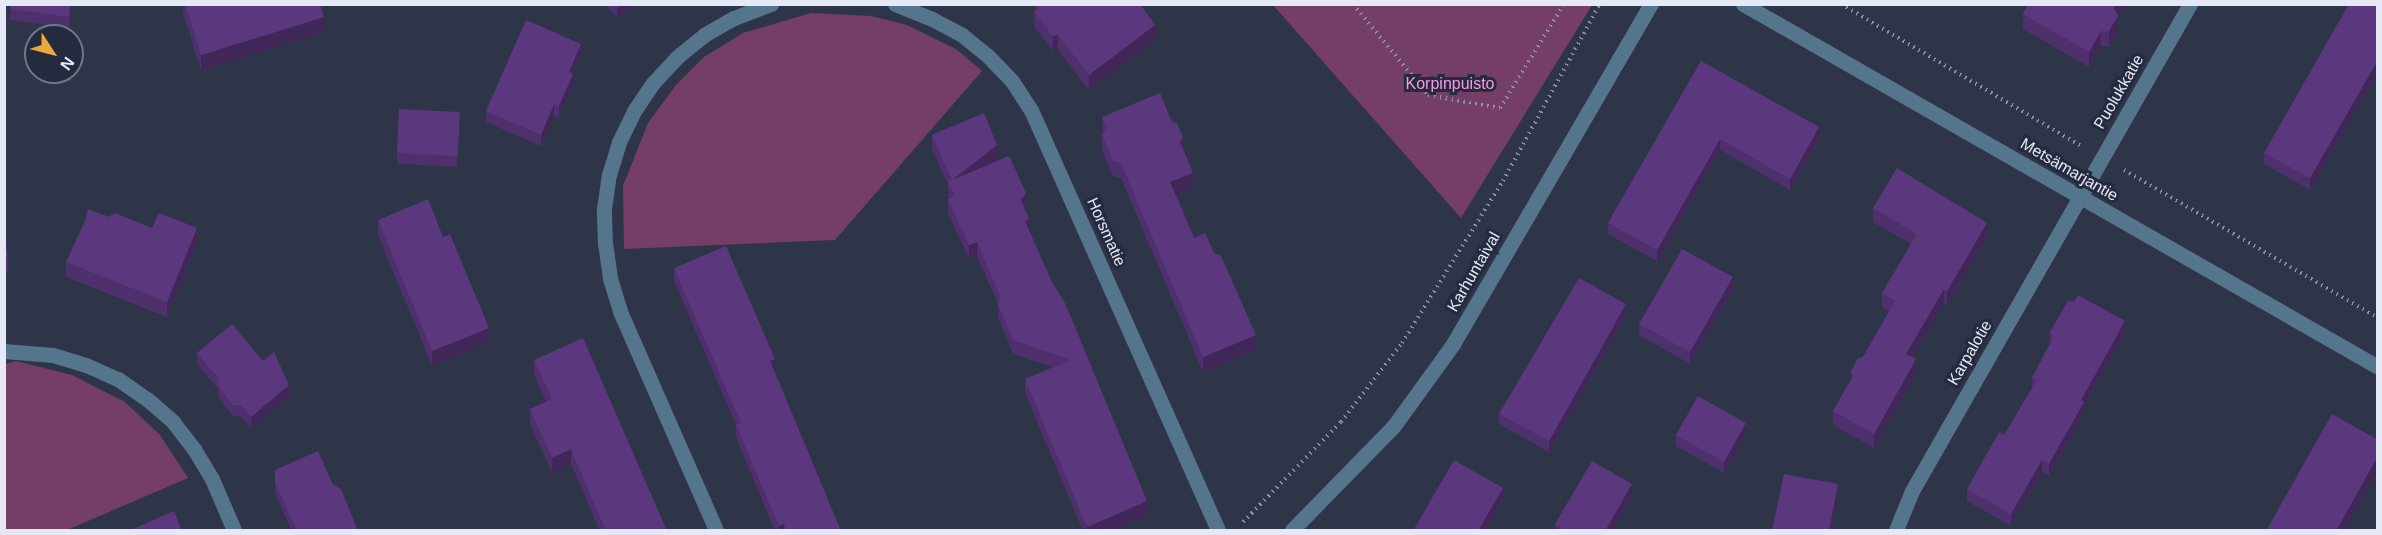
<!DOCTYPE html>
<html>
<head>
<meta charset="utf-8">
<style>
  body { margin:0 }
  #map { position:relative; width:2382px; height:535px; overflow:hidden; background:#2f3549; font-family:Helvetica,sans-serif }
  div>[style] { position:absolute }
  .green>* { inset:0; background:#753e66 }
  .path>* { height:4px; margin-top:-2px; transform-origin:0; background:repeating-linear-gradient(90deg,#8d92a3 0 1.5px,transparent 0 6px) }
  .street>* { height:15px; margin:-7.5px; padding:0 7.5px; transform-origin:7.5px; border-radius:7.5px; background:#54758c }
  .wall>* { inset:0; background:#4e306c }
  .shaded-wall>* { inset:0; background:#402758 }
  .building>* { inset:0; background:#5b387e }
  span { translate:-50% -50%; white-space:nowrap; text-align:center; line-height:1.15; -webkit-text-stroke:6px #252b3e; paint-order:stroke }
  .park-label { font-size:16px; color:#fb98e0 }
  .street-label { font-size:16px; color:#e5e9f6 }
  .frame { position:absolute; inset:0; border:6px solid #e5e9f6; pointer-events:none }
  .north { position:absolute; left:24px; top:24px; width:60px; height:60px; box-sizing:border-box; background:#252b3e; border:2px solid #727788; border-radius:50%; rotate:126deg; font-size:16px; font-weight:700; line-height:24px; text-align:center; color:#e5e9f6 }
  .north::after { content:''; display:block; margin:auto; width:21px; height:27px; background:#eba93a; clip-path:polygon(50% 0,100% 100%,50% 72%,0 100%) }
</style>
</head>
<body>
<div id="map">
  <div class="green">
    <div style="clip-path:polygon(1273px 5px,1592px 5px,1461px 218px)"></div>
    <div style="clip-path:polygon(811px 13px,871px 16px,907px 25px,956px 49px,982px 71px,835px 240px,624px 249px,623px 186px,648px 123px,676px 85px,704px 57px,743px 33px)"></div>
    <div style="clip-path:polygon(16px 361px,72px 375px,125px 402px,160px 435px,188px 478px,67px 530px,5px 530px,5px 364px)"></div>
  </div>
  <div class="path">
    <div style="left:1353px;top:4px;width:118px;rotate:50.5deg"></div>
    <div style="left:1428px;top:95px;width:73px;rotate:10.2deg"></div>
    <div style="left:1500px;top:108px;width:122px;rotate:-58.4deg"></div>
    <div style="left:1841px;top:4px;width:279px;rotate:30.6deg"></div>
    <div style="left:2124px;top:170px;width:294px;rotate:30.2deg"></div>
    <div style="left:1243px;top:522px;width:140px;rotate:-45.6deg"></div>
    <div style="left:1341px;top:422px;width:100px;rotate:-52.3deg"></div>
    <div style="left:1402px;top:343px;width:191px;rotate:-58.1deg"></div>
    <div style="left:1503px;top:181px;width:202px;rotate:-61.3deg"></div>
  </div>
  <div class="street">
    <div style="left:895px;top:4px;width:40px;rotate:22deg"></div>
    <div style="left:932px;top:19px;width:34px;rotate:28deg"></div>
    <div style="left:962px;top:35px;width:33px;rotate:39deg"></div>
    <div style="left:988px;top:56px;width:35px;rotate:46deg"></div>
    <div style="left:1012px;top:81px;width:35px;rotate:57deg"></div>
    <div style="left:1031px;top:110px;width:460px;rotate:66deg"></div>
    <div style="left:1743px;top:4px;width:731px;rotate:29.75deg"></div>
    <div style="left:4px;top:351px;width:49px;rotate:4.7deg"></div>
    <div style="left:53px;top:355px;width:34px;rotate:17deg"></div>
    <div style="left:86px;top:365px;width:35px;rotate:24deg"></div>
    <div style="left:118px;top:379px;width:35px;rotate:35deg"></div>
    <div style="left:147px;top:399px;width:35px;rotate:41deg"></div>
    <div style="left:173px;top:422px;width:34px;rotate:52deg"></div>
    <div style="left:194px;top:449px;width:35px;rotate:59deg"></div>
    <div style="left:212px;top:479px;width:56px;rotate:66.7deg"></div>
    <div style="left:716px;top:530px;width:239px;rotate:-113.7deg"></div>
    <div style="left:620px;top:311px;width:34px;rotate:-107deg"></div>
    <div style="left:610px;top:278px;width:34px;rotate:-98deg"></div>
    <div style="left:605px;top:244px;width:35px;rotate:-92deg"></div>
    <div style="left:604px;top:209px;width:34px;rotate:-82deg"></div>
    <div style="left:609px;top:175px;width:34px;rotate:-73deg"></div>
    <div style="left:619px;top:142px;width:34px;rotate:-64deg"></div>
    <div style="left:634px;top:111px;width:34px;rotate:-56deg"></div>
    <div style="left:653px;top:83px;width:35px;rotate:-47deg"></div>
    <div style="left:677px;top:57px;width:35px;rotate:-39deg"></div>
    <div style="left:704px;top:35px;width:34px;rotate:-30deg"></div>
    <div style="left:734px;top:18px;width:40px;rotate:-21deg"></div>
    <div style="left:1292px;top:530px;width:144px;rotate:-45.6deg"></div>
    <div style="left:1393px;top:427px;width:102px;rotate:-54.1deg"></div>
    <div style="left:1453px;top:344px;width:393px;rotate:-59.8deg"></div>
    <div style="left:1896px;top:530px;width:42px;rotate:-67.7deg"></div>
    <div style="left:1912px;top:491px;width:561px;rotate:-60.28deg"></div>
  </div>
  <div class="wall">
    <div style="clip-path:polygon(11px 4px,71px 4px,69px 28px,10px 20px)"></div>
    <div style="clip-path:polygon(183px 4px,320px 4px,324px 32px,201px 70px,183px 13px)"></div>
    <div style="clip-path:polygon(605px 4px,636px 4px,617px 19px)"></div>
    <div style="clip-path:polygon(1035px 4px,1155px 40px,1089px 90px,1058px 50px,1053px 51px,1034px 27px)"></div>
    <div style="clip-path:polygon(2028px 4px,2125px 4px,2118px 16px,2118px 31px,2109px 46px,2101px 46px,2089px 67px,2023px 29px,2023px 14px)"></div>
    <div style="clip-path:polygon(2378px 4px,2378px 72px,2310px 190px,2264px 164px,2264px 153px)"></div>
    <div style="clip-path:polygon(581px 55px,573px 74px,573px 85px,559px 118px,554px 116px,541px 146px,486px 122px,486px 111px)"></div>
    <div style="clip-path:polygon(1701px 61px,1819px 138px,1790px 190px,1720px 150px,1657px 261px,1608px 234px,1608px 223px)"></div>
    <div style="clip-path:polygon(1102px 117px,1183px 149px,1193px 188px,1176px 194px,1194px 238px,1256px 350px,1203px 372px,1121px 178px,1113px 176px,1102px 150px,1102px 135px,1103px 134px)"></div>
    <div style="clip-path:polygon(460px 124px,457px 167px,397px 164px,397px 153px)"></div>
    <div style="clip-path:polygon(932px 135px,997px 159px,992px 163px,1026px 207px,1025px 209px,1029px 230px,1147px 515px,1111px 531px,1083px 531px,1025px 393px,1025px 379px,1053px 367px,1013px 354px,998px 318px,998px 304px,977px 256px,969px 259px,948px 213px,948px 199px,949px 198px,948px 195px,948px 185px,932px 149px)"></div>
    <div style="clip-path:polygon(1873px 208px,1987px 237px,1947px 305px,1944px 303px,1912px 357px,1916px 373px,1874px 448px,1833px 425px,1833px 411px,1851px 380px,1851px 371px,1863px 357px,1889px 312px,1882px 307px,1882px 293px,1911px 244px,1873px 222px)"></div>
    <div style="clip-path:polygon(109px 217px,152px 228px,197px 243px,167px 317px,66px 277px,66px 262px)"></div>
    <div style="clip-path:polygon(378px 220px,443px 237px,489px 343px,432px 366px,378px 235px)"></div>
    <div style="clip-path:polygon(4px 231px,8px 257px,8px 272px,4px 273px)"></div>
    <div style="clip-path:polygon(674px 268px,775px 372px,841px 531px,775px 531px,736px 437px,736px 425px,674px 281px)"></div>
    <div style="clip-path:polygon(1733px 289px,1690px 364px,1639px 335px,1639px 324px)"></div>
    <div style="clip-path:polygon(1626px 315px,1549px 452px,1499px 424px,1499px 414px)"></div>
    <div style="clip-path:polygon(2050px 332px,2125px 333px,2084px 406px,2084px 414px,2049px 476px,2042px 472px,2011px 526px,1967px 501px,1967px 489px,2004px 435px,2032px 388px,2032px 378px,2050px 344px)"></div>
    <div style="clip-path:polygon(197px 353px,289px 396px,251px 429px,241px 417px,233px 416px,218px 397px,218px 389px,197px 364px)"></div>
    <div style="clip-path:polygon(534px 360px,667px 531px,600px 531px,571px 464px,552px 473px,530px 424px,530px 409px,546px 402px,534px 375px)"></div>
    <div style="clip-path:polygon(1746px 434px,1724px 473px,1676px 446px,1676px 435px)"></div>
    <div style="clip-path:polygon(275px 470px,333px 485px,358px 531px,292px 531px,275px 493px)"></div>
    <div style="clip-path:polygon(1632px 496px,1612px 531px,1555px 531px,1555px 524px)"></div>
  </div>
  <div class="shaded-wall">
    <div style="clip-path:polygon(70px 4px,71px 4px,69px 28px,69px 17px)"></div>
    <div style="clip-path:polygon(621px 4px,636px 4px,617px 19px,617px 8px)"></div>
    <div style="clip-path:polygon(2116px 4px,2125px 4px,2118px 17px,2118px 31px,2109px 46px,2109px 31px,2114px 8px)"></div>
    <div style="clip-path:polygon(324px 17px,324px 32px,201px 70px,201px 55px)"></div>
    <div style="clip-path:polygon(1155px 25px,1155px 40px,1089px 90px,1089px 75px)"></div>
    <div style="clip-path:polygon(2101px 31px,2101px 46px,2089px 67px,2089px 52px)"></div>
    <div style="clip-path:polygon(1058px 35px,1058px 50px,1053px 51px,1053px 36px)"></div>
    <div style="clip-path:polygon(581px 44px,581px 55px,573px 74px,573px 85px,559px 118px,559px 106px,569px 72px)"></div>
    <div style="clip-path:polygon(2378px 60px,2378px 72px,2310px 190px,2310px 178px)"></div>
    <div style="clip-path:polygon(554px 104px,554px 116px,541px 146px,541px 135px)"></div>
    <div style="clip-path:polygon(1819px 127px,1819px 138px,1790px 190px,1790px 179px)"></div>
    <div style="clip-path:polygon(1183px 137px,1183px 152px,1180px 142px)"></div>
    <div style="clip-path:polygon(1720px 139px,1720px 150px,1657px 261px,1657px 250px)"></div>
    <div style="clip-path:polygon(997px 145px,997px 159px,953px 193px,952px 180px)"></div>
    <div style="clip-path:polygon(1193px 173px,1193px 188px,1170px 197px,1170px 182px)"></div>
    <div style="clip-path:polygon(1026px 193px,1026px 207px,1021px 214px,1021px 200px)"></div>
    <div style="clip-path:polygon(1029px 219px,1029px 233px,1025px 221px)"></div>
    <div style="clip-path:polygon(1987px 223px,1987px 237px,1947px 305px,1947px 291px)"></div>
    <div style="clip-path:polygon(197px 228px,197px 243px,167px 317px,167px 302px)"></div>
    <div style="clip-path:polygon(977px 242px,977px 256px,969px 259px,969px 245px)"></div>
    <div style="clip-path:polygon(1733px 277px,1733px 289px,1690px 364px,1690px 352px)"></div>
    <div style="clip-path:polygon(1944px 289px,1944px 303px,1906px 368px,1906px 354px)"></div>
    <div style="clip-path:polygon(1626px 304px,1626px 315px,1549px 452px,1549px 441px)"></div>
    <div style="clip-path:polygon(2125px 321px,2125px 333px,2084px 406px,2084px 414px,2049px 476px,2049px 464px,2081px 400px)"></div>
    <div style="clip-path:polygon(489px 328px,489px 343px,432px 366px,432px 351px)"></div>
    <div style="clip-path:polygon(1256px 335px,1256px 350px,1203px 372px,1203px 357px)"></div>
    <div style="clip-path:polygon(775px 359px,775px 372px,770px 361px)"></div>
    <div style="clip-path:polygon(1916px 359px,1916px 373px,1874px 448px,1874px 434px)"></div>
    <div style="clip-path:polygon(289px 385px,289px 396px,251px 429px,251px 417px)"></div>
    <div style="clip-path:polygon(1746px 423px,1746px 434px,1724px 473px,1724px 462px)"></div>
    <div style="clip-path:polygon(571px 449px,571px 464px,552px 473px,552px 458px)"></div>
    <div style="clip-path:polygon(2378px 456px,2378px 470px,2344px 531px,2336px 531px)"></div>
    <div style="clip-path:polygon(2042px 460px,2042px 472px,2011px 526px,2011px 514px)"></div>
    <div style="clip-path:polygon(1632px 484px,1632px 496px,1612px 531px,1605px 531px)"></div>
    <div style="clip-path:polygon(1838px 484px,1838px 499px,1832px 531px,1829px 531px)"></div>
    <div style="clip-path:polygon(1503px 488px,1503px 499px,1485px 531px,1478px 531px)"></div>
    <div style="clip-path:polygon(1147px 501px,1147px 515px,1111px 531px,1087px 531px,1087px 527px)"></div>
    <div style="clip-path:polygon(784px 524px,784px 531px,779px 531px,779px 526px)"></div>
  </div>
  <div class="building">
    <div style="clip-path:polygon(11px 4px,70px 4px,69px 17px,10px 9px)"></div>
    <div style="clip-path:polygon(185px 4px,320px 4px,324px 17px,201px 55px)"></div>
    <div style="clip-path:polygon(614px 4px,621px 4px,617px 8px)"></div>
    <div style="clip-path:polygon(1035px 4px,1119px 4px,1120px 6px,1122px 4px,1140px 4px,1155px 25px,1089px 75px,1058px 35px,1053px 36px,1034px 12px,1039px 9px)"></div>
    <div style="clip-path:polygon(2028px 4px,2116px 4px,2114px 8px,2118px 16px,2109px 31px,2101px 31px,2089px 52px,2023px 14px)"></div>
    <div style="clip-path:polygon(2349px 4px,2378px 4px,2378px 60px,2310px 178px,2264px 153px)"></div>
    <div style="clip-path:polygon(526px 20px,581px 44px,569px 72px,573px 74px,559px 106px,554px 104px,541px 135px,486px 111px)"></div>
    <div style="clip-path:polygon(1701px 61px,1819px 127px,1790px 179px,1720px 139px,1657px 250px,1608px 223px)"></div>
    <div style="clip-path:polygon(1160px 93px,1172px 122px,1177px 123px,1183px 137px,1180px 142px,1193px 173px,1170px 182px,1194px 238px,1205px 233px,1214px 253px,1221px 256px,1256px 335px,1203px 357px,1121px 163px,1113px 161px,1102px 135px,1107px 128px,1102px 117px)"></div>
    <div style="clip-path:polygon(399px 109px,460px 112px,457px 156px,397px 153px)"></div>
    <div style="clip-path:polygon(984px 113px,997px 145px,952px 180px,1009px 156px,1026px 193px,1021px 200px,1029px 219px,1025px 221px,1052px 282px,1065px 303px,1147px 501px,1087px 527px,1025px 379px,1071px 360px,1013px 340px,998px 304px,1001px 298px,977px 242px,969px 245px,948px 199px,955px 196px,948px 181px,952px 180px,932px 135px)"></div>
    <div style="clip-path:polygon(1897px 168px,1987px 223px,1947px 291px,1944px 289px,1906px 354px,1916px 359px,1874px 434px,1833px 411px,1853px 376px,1851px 371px,1858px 358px,1863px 357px,1895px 301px,1882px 293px,1917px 234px,1873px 208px)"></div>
    <div style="clip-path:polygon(428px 199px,443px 237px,450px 234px,489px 328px,432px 351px,378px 220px)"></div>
    <div style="clip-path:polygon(88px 209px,109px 217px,115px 213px,152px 228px,159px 213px,197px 228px,167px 302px,66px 262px,85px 221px)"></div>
    <div style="clip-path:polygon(4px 231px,8px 257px,4px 258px)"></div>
    <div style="clip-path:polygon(726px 246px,775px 359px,770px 361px,841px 531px,787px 531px,784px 524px,779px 526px,736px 425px,741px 423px,674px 268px)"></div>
    <div style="clip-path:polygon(1682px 249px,1733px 277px,1690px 352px,1639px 324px)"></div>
    <div style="clip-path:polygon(1579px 278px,1626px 304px,1549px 441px,1499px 414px)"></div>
    <div style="clip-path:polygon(2078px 295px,2125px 321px,2081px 400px,2084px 402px,2049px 464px,2042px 460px,2011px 514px,1967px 489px,1999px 432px,2004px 435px,2037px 380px,2032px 378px,2053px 338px,2050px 332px,2068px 301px,2074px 302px)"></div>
    <div style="clip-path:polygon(232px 324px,263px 361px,274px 352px,289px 385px,251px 417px,241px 405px,233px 405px,218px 385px,219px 379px,197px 353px)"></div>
    <div style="clip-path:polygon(583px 338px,667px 531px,606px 531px,571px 449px,552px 458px,530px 409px,552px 399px,534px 360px)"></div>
    <div style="clip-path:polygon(1698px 396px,1746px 423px,1724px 462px,1676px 435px)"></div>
    <div style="clip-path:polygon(2332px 414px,2378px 440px,2378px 456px,2336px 531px,2266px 531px)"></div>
    <div style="clip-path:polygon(318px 451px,333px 485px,341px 489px,358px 531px,297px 531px,275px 482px,275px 470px)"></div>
    <div style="clip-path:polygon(1454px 460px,1503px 488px,1478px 531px,1413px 531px)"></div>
    <div style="clip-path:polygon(1592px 461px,1632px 484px,1605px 531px,1566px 531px,1555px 524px)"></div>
    <div style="clip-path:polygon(1784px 474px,1838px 484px,1829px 531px,1772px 531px)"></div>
    <div style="clip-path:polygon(174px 511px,182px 531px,128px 531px)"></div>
  </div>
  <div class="park-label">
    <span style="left:1450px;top:84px">Korpinpuisto</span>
  </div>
  <div class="street-label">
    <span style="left:2119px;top:92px;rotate:-60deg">Puolukkatie</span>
    <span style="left:2069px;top:170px;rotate:30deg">Metsämarjantie</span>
    <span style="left:1106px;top:232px;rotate:66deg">Horsmatie</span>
    <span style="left:1474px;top:272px;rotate:-60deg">Karhuntaival</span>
    <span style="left:1970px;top:353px;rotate:-60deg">Karpalotie</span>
  </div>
  <div class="frame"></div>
  <div class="north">N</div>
</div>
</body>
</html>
